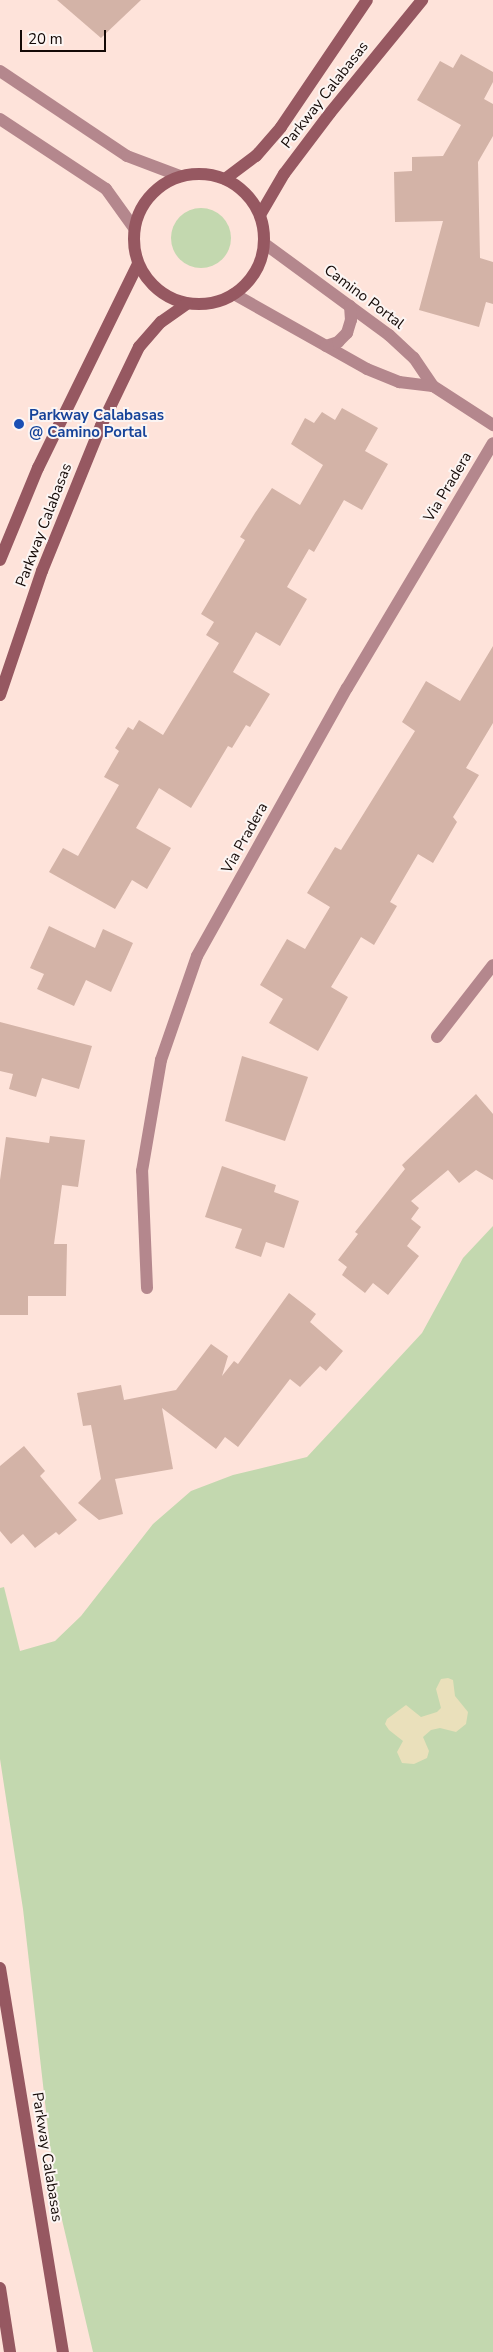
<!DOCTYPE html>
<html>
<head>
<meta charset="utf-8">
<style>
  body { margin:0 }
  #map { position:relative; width:493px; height:2352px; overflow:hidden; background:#fee3da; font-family:"Nunito Sans",sans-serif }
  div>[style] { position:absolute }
  .green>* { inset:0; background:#c3d8af }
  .round { border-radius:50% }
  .sand>* { inset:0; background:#eae0bb }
  .building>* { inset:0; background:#d3b3a7 }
  .street>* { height:12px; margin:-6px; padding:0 6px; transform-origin:6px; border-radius:6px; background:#b4878d }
  .secondary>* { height:12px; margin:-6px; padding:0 6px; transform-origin:6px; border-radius:6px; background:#965861 }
  .secondary>.ring { margin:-6px; padding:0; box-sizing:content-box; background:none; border:12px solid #965861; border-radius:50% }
  .dots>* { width:14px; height:14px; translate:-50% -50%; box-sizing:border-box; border:2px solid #fcf5f3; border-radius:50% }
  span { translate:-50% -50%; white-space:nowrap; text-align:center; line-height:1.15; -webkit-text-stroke:4px #fcf5f3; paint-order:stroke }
  .street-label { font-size:15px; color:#140906 }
  .transit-label { font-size:15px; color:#164399; font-weight:700 }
  .left { translate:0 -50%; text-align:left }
  .scale { position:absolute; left:20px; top:30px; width:86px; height:22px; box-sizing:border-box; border:2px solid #140906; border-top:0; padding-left:6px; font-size:15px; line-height:18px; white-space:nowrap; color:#140906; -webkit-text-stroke:4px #fcf5f3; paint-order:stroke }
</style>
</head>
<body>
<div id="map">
  <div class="green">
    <div class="round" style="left:171px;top:208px;width:60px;height:60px"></div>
    <div style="clip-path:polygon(493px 1226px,493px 2352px,93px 2352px,55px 2190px,23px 1909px,0 1759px,0 1588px,4px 1587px,20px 1651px,55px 1641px,81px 1616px,153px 1524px,191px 1491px,233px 1475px,307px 1457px,422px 1333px,463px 1258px)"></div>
  </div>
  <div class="sand">
    <div style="clip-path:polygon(448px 1678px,453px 1680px,455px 1696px,468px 1712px,466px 1724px,456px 1732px,440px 1728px,431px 1730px,423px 1737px,429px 1751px,427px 1758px,414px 1764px,402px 1763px,397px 1752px,403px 1741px,389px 1730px,385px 1724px,387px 1719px,406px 1705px,421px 1717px,437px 1712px,441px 1708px,436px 1689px,441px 1679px)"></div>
  </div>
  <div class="building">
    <div style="clip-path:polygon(57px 0,141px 0,101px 38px)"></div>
    <div style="clip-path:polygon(461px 54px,493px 72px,493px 82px,484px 99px,493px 104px,493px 136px,478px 162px,480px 258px,493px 262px,493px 304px,486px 302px,479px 327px,419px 310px,443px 221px,395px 222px,394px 172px,412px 171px,412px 157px,443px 156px,461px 125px,417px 100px,440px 61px,453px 68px)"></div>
    <div style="clip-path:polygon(342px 408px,378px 428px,365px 451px,388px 464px,362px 510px,344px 500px,314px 552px,309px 549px,287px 587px,307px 599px,280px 646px,256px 632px,233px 672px,270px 694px,250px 727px,246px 725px,232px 748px,228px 746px,191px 808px,159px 788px,136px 828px,171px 848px,147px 889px,132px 880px,115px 909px,49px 872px,63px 848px,78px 856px,119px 785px,104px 777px,119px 751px,115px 748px,128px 727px,133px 730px,139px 720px,163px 735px,219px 643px,206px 635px,214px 622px,201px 614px,245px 540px,240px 537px,255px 513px,272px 488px,300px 505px,323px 465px,291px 444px,305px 418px,314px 423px,322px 412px,335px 420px)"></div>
    <div style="clip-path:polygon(493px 646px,493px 723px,466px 768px,479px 775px,453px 817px,457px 822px,433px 863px,418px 854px,390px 902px,397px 906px,374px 945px,361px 937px,331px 987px,348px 997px,318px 1051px,269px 1023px,283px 999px,260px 985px,287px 939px,305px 949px,330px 907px,307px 893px,335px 847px,341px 850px,415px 731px,402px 722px,426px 681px,460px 701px)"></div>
    <div style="clip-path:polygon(49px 926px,95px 948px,103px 929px,133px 943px,111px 992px,86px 980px,74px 1006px,37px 989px,44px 974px,30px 968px)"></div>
    <div style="clip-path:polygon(0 1022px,92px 1046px,79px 1089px,42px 1078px,36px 1097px,9px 1089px,13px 1074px,0 1071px)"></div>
    <div style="clip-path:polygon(242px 1056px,308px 1077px,285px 1141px,225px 1121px)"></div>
    <div style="clip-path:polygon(476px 1094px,493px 1114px,493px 1180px,476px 1170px,459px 1183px,448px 1170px,411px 1201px,419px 1208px,411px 1219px,421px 1227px,407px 1246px,419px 1256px,388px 1295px,373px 1283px,365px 1293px,342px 1275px,347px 1267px,338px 1260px,358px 1234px,355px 1232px,405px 1169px,402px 1165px)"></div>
    <div style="clip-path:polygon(50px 1136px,85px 1140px,78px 1187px,62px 1185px,54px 1244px,67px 1244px,66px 1296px,28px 1296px,28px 1315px,0 1315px,0 1180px,6px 1137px,49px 1143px)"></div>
    <div style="clip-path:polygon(222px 1166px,276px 1185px,274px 1192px,299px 1201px,284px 1248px,266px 1242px,261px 1257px,235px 1248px,242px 1229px,205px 1217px)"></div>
    <div style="clip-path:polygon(289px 1293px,316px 1314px,310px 1322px,343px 1351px,326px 1371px,320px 1366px,300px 1387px,290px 1379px,238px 1447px,225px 1437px,216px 1449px,162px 1408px,173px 1469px,115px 1479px,123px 1514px,99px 1520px,78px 1503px,101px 1479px,91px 1425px,83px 1426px,77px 1393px,121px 1385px,124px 1400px,176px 1390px,211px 1344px,228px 1356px,222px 1376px,234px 1361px,238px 1364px)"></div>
    <div style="clip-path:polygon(24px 1446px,45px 1471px,40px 1476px,77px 1520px,59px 1535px,56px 1532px,35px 1548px,23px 1534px,11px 1544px,0 1531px,0 1466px)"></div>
  </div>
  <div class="street">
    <div style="left:0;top:71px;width:153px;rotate:33.8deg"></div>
    <div style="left:127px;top:156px;width:57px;rotate:20.7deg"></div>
    <div style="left:0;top:119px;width:127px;rotate:33.4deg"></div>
    <div style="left:106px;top:189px;width:48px;rotate:54.3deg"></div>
    <div style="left:265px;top:244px;width:154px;rotate:36.3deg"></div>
    <div style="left:389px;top:335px;width:34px;rotate:43deg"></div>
    <div style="left:414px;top:358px;width:34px;rotate:56deg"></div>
    <div style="left:433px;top:386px;width:72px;rotate:33deg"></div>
    <div style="left:234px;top:294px;width:153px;rotate:29.4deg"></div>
    <div style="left:367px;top:369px;width:35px;rotate:22deg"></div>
    <div style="left:399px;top:382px;width:34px;rotate:7deg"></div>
    <div style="left:326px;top:346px;width:13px;rotate:-18deg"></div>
    <div style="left:338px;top:342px;width:13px;rotate:-45deg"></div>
    <div style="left:347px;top:333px;width:14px;rotate:-73deg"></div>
    <div style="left:351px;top:320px;width:14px;rotate:-94deg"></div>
    <div style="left:437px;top:1037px;width:91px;rotate:-52.1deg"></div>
    <div style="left:147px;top:1288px;width:117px;rotate:-92.4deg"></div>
    <div style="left:142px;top:1171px;width:113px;rotate:-80.3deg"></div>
    <div style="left:161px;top:1060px;width:110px;rotate:-70.9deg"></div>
    <div style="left:197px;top:956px;width:307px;rotate:-60.8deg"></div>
    <div style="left:347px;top:688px;width:285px;rotate:-59.2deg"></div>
  </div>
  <div class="secondary">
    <div class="ring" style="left:134px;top:174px;width:118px;height:118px"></div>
    <div style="left:225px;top:179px;width:39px;rotate:-37deg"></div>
    <div style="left:256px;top:156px;width:38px;rotate:-49deg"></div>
    <div style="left:281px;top:127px;width:153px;rotate:-55.9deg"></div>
    <div style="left:260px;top:215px;width:48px;rotate:-59.7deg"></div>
    <div style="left:284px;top:174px;width:76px;rotate:-53deg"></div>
    <div style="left:330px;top:113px;width:146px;rotate:-50.8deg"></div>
    <div style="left:0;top:560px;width:100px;rotate:-67.6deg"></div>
    <div style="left:38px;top:468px;width:227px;rotate:-63.9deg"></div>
    <div style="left:0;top:695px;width:131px;rotate:-71.3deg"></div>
    <div style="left:42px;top:571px;width:157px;rotate:-67.9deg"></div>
    <div style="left:101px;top:426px;width:88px;rotate:-64.3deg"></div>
    <div style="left:139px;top:347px;width:33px;rotate:-49deg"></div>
    <div style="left:161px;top:322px;width:32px;rotate:-35deg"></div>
    <div style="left:0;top:1968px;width:389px;rotate:80.7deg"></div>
    <div style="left:0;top:2288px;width:65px;rotate:81.1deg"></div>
  </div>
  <div class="dots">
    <div style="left:19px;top:424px;background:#1a4fb4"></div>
  </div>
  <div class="street-label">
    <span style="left:325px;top:95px;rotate:-52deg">Parkway Calabasas</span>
    <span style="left:364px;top:297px;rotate:37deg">Camino Portal</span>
    <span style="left:448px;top:487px;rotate:-59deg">Via Pradera</span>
    <span style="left:44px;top:525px;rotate:-69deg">Parkway Calabasas</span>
    <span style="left:245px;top:838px;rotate:-61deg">Via Pradera</span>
    <span style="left:47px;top:2157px;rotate:81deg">Parkway Calabasas</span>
  </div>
  <div class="transit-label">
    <span class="left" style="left:29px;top:424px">Parkway Calabasas<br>@ Camino Portal</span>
  </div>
  <div class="scale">20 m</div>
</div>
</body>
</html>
